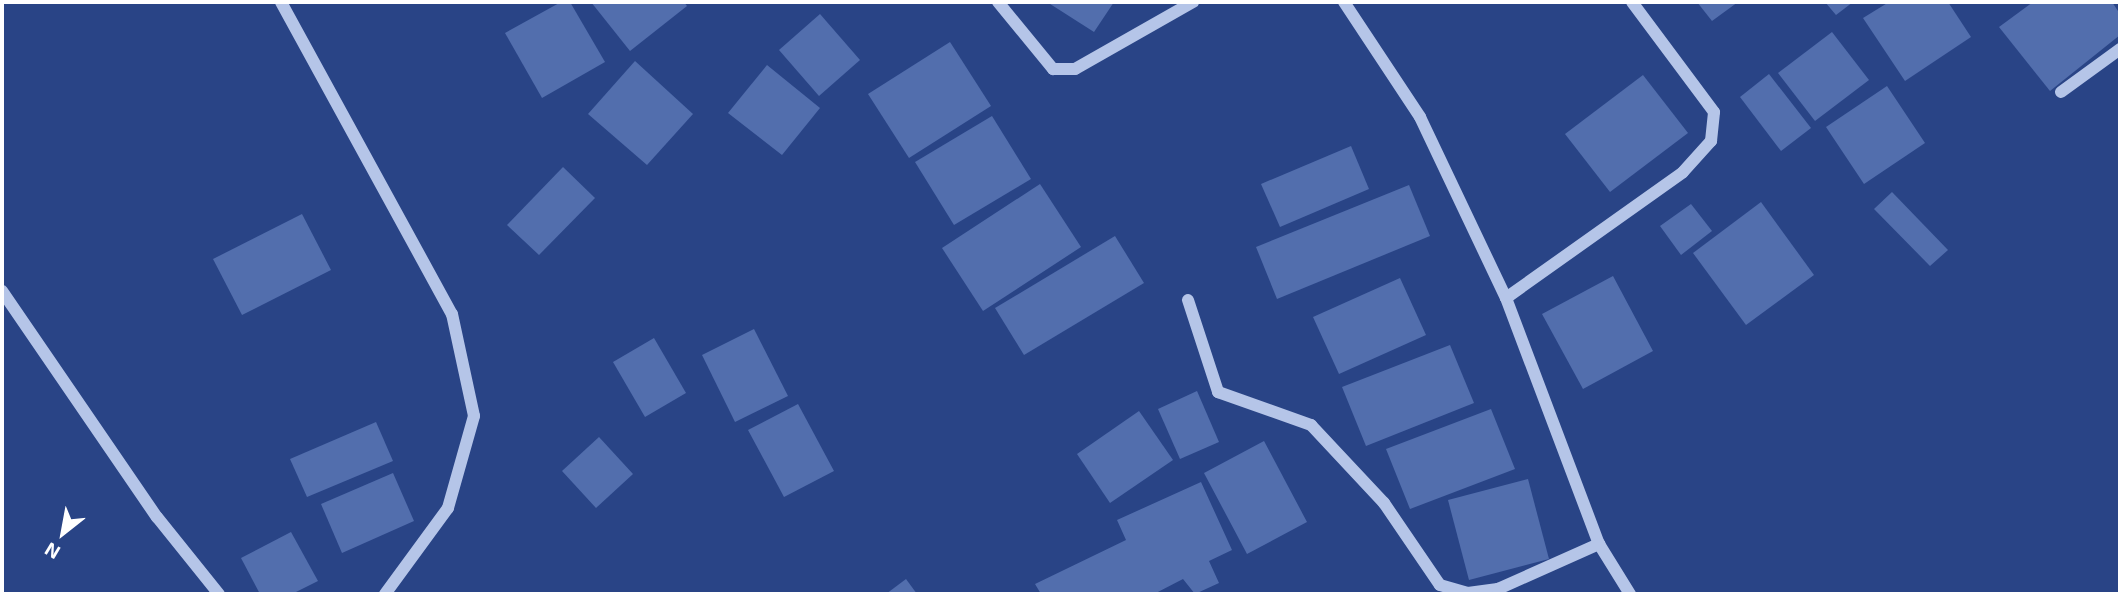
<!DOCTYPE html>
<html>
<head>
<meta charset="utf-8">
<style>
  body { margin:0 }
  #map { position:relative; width:2122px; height:596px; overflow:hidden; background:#294486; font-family:"Exo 2",sans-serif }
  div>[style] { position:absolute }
  .building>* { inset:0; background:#526ead }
  .minor>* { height:12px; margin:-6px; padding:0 6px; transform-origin:6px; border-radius:6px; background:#b5c5e8 }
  span { translate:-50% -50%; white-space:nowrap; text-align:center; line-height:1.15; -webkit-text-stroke:7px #294486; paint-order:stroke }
  .frame { position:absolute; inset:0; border:4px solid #fff; pointer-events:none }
  .north { position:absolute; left:28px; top:498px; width:70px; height:70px; -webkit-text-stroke:5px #294486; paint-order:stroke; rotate:211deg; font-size:19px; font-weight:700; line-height:28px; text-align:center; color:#fff }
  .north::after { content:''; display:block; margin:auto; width:24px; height:32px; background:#fff; clip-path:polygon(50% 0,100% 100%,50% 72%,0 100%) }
</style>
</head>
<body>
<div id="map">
  <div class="building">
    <div style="clip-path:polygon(561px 2px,570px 2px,605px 62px,542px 98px,505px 33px)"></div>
    <div style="clip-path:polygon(591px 2px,684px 2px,687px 6px,630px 51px)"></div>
    <div style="clip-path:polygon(1047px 2px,1114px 2px,1094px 32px)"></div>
    <div style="clip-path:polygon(1697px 2px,1738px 2px,1712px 21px)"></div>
    <div style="clip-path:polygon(1825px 2px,1853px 2px,1836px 15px)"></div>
    <div style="clip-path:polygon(1889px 2px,1948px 2px,1971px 37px,1905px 81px,1863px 18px)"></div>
    <div style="clip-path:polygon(2033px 2px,2112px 2px,2120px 14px,2120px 35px,2050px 91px,1999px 27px)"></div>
    <div style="clip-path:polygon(820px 14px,860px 60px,819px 96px,779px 50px)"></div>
    <div style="clip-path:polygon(1832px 32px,1869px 80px,1815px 121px,1778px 73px)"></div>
    <div style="clip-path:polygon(950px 42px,991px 106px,909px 158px,868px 94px)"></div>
    <div style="clip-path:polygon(635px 61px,693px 114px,647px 165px,588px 114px)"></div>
    <div style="clip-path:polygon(767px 65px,820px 108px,782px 155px,728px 113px)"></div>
    <div style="clip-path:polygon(1769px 74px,1811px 128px,1781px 151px,1740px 97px)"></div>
    <div style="clip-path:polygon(1643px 75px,1688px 133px,1610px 192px,1565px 134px)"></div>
    <div style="clip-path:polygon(1887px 86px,1925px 143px,1864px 184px,1826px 127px)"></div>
    <div style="clip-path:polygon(992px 116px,1031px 179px,954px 225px,915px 162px)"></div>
    <div style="clip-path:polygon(1351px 146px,1369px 189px,1280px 227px,1261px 184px)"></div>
    <div style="clip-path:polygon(563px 167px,595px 198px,539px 255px,507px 225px)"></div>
    <div style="clip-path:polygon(1040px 184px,1081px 247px,983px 311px,942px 248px)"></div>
    <div style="clip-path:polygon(1409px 185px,1430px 236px,1277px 299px,1256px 247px)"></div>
    <div style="clip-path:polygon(1892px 192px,1948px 250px,1930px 266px,1874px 209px)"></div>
    <div style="clip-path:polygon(1761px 202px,1814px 275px,1746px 325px,1693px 253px)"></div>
    <div style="clip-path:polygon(1691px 204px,1712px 231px,1681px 255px,1660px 226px)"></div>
    <div style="clip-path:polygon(302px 214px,331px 270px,242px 315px,213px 259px)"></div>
    <div style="clip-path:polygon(1115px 236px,1144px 283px,1024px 355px,995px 308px)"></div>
    <div style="clip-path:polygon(1613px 276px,1653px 351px,1583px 389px,1542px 314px)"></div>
    <div style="clip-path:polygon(1400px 278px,1426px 335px,1339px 374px,1313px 317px)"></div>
    <div style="clip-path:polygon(754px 329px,788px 396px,735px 422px,702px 355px)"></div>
    <div style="clip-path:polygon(654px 338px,686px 393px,645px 417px,613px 362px)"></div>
    <div style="clip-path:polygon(1450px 345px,1474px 403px,1366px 446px,1342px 387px)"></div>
    <div style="clip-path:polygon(1197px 391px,1219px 442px,1180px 459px,1158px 409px)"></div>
    <div style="clip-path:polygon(798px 404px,834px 471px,784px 497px,748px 430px)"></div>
    <div style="clip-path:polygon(1491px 409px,1515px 469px,1410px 509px,1386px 449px)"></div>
    <div style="clip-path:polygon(1139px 411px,1173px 460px,1110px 503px,1077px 454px)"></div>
    <div style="clip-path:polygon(376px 422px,393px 461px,307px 497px,290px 459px)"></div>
    <div style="clip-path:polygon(599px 437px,633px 474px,596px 508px,562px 471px)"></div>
    <div style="clip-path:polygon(1264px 441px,1307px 522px,1247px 554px,1204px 473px)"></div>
    <div style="clip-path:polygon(393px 473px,414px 521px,342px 553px,321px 504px)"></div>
    <div style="clip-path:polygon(1528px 479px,1549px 559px,1469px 580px,1448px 500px)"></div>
    <div style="clip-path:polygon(1201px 482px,1232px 550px,1209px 561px,1219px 583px,1195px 594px,1183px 579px,1154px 594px,1041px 594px,1035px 584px,1126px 540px,1117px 520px)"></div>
    <div style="clip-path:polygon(291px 532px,318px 581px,292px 594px,260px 594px,241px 558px)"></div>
    <div style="clip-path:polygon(906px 579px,917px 594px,886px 594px)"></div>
  </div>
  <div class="minor">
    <div style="left:281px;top:2px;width:356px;rotate:61.3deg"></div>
    <div style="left:452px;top:314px;width:104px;rotate:77.8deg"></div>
    <div style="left:474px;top:416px;width:96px;rotate:105.8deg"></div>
    <div style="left:448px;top:508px;width:107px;rotate:126.2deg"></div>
    <div style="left:998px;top:2px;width:87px;rotate:50.6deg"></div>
    <div style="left:1053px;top:69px;width:22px"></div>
    <div style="left:1075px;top:69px;width:136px;rotate:-29.6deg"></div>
    <div style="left:1344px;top:2px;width:138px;rotate:56.5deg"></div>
    <div style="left:1420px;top:117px;width:200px;rotate:64.6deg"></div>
    <div style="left:1506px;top:298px;width:263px;rotate:69.3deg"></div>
    <div style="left:1599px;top:544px;width:59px;rotate:58.2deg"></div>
    <div style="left:2061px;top:92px;width:73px;rotate:-36.1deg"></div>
    <div style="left:2px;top:291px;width:274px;rotate:55.6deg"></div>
    <div style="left:157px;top:517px;width:99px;rotate:51.2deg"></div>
    <div style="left:1506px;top:298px;width:217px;rotate:-35.4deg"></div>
    <div style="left:1683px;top:172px;width:42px;rotate:-47.9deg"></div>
    <div style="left:1711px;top:141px;width:29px;rotate:-84deg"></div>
    <div style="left:1714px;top:112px;width:137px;rotate:-126.7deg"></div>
    <div style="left:1188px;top:300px;width:97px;rotate:71.9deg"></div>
    <div style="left:1218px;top:392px;width:99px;rotate:19.5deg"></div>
    <div style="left:1311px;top:425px;width:107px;rotate:46.9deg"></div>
    <div style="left:1384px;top:503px;width:99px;rotate:55.7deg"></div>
    <div style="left:1440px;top:585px;width:29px;rotate:16deg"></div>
    <div style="left:1468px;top:593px;width:30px;rotate:-8deg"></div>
    <div style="left:1498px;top:589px;width:111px;rotate:-24deg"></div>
  </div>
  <div class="frame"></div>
  <div class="north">N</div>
</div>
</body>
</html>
